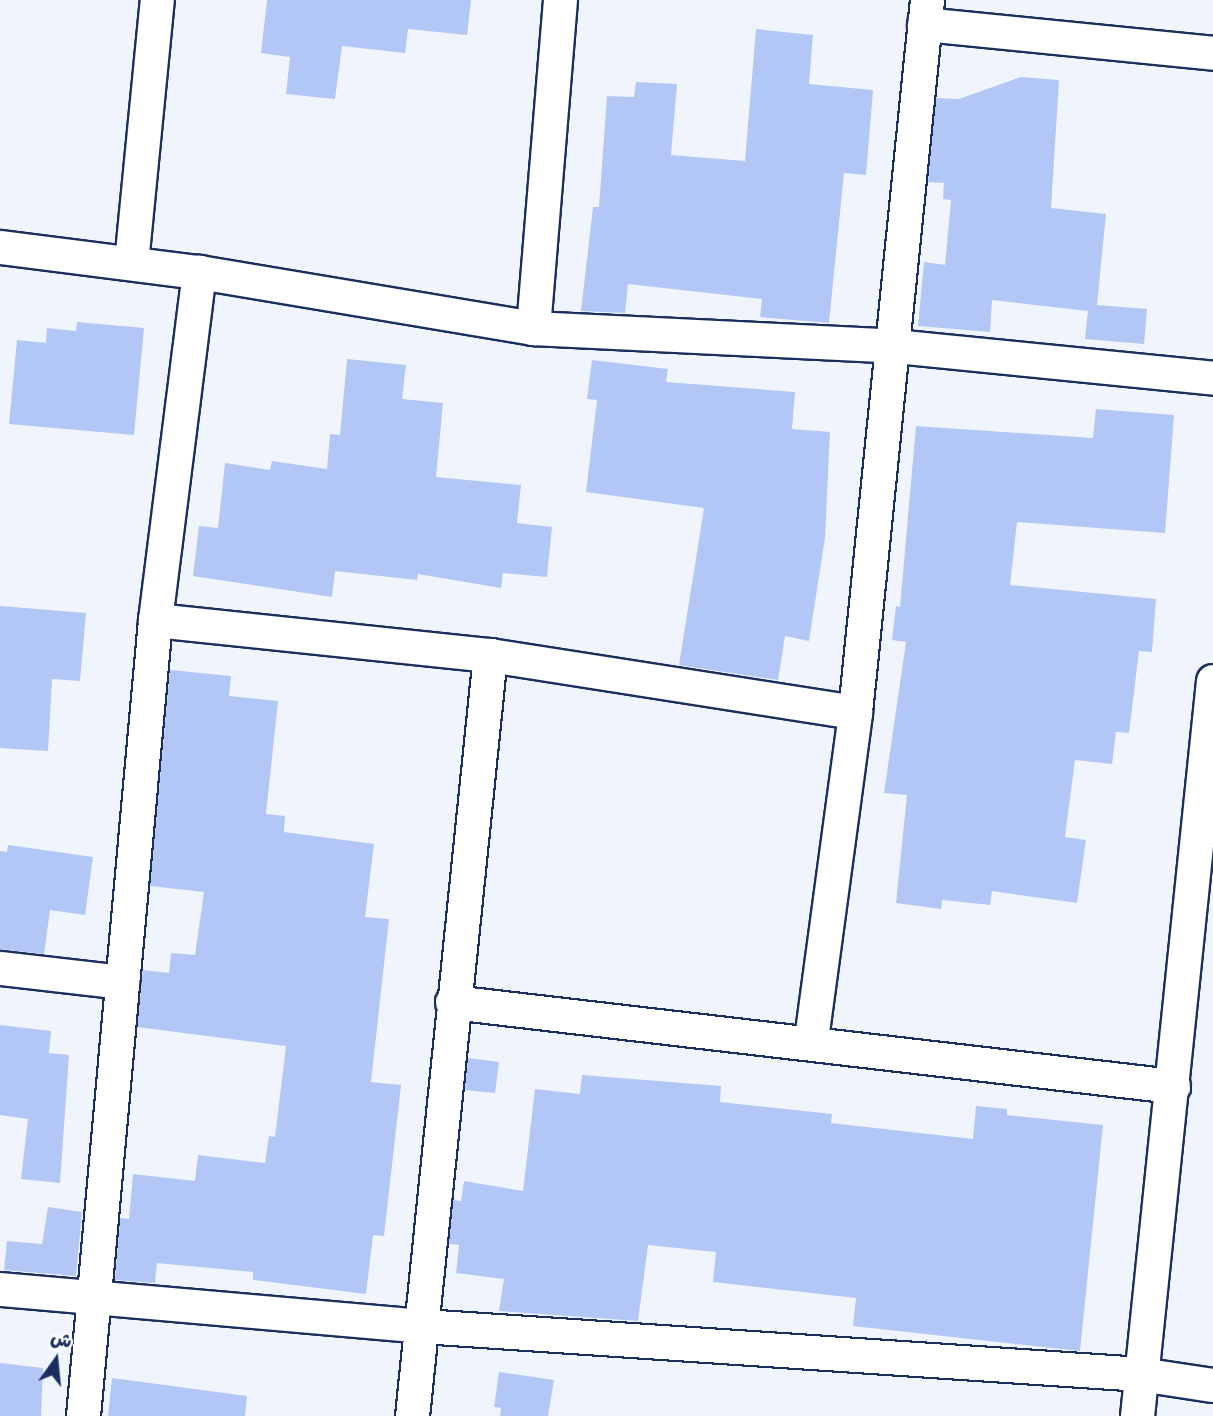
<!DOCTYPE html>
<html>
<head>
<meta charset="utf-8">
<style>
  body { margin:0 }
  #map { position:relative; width:1213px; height:1416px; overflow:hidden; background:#f0f4fd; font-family:"Shantell Sans","Playpen Sans Arabic",sans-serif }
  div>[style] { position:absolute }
  .building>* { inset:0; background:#b3c7f7 }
  .roads { filter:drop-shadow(2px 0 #1b2f5e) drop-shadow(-2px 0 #1b2f5e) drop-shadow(0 2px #1b2f5e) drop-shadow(0 -2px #1b2f5e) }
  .minor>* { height:33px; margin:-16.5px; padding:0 16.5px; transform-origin:16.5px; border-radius:16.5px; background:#fff }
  span { translate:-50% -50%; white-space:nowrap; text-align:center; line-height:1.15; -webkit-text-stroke:7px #fff; paint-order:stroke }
  .north { position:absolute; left:21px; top:1325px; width:70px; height:70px; -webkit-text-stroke:5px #fff; paint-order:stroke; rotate:15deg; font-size:19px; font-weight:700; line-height:28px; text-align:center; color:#1b2f5e }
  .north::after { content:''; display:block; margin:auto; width:24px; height:32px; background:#1b2f5e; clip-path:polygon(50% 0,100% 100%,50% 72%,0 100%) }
</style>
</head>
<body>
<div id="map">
  <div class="building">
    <div style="clip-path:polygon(267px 0,471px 0,467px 35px,408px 29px,405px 53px,342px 46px,335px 99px,286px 94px,290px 57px,261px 53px)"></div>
    <div style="clip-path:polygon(756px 29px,813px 35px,809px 84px,873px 90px,866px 175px,844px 173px,829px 323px,760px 317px,762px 299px,628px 284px,625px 313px,581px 311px,593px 207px,599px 207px,607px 96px,634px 97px,636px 82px,677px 84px,671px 155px,745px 161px)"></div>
    <div style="clip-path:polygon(1021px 77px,1059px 80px,1051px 208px,1106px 214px,1097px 305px,1147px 309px,1144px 344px,1085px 339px,1088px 311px,992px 300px,990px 332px,918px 326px,924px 262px,945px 265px,951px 200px,943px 199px,944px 183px,928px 182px,936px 98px,959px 99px)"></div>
    <div style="clip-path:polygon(77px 322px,144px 328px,134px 435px,9px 424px,17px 340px,46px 343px,47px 328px,76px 331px)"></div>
    <div style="clip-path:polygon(347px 359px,406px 365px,402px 399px,443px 403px,436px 477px,521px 485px,517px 523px,552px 527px,547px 577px,503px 573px,501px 588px,418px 574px,417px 580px,335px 571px,332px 597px,193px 576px,199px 526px,218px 528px,225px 463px,270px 470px,272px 461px,327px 469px,330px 434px,340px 435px)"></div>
    <div style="clip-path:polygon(592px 360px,668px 369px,666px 382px,795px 392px,792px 429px,830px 432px,825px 538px,809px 641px,785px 636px,778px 680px,679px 665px,704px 508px,586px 492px,597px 400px,587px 399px)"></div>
    <div style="clip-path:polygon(1096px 409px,1174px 415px,1165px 533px,1017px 522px,1010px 585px,1156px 599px,1152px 652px,1139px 651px,1129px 733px,1116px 732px,1112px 764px,1075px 760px,1065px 837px,1086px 840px,1077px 903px,992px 891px,990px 905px,942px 900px,941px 909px,896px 903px,907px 795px,884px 793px,906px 642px,892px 640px,896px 606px,900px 607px,916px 426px,1093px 438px)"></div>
    <div style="clip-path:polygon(0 606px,86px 613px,80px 681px,52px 679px,48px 751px,0 748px)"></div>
    <div style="clip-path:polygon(170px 670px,231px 676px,229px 696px,278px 701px,266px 814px,285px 816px,284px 832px,374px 844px,365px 917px,389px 919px,371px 1082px,401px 1085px,384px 1236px,373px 1235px,366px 1294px,253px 1280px,253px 1272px,157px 1263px,155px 1283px,115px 1280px,120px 1218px,129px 1219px,133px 1174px,195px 1181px,198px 1155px,265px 1163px,269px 1136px,275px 1137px,286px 1046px,137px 1027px,143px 970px,169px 973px,171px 953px,195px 955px,204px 892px,150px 886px)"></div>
    <div style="clip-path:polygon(8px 845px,93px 857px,85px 915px,50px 910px,44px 954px,0 949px,0 851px,7px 852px)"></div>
    <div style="clip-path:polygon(0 1025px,51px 1031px,49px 1053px,69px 1055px,60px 1183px,21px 1179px,28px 1119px,0 1115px)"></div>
    <div style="clip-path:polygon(468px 1058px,499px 1062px,495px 1093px,465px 1090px)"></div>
    <div style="clip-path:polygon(582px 1075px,721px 1086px,720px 1102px,832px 1114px,831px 1123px,973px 1139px,976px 1106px,1007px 1109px,1007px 1115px,1103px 1125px,1080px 1351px,853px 1326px,856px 1298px,713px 1282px,716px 1252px,648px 1245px,638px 1321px,499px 1311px,504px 1279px,456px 1273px,459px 1245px,449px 1244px,453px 1200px,461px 1201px,464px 1181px,523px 1191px,535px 1089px,580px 1094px)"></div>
    <div style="clip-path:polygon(48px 1207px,82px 1212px,76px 1276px,4px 1270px,7px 1241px,42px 1244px)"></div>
    <div style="clip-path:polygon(0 1363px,43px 1368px,41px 1416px,0 1416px)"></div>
    <div style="clip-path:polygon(499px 1372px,554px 1380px,548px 1416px,500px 1416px,501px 1408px,494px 1407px)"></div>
    <div style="clip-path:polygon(112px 1378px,247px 1396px,245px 1416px,108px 1416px)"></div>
  </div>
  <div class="roads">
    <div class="minor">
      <div style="left:924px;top:24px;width:290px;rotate:5.7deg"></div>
      <div style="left:0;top:247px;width:201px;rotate:7.2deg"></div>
      <div style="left:199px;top:272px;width:339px;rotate:9.5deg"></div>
      <div style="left:533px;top:328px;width:362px;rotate:2.8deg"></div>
      <div style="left:895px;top:346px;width:320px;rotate:5.7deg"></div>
      <div style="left:131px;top:263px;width:264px;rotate:-84.4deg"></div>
      <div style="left:533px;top:328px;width:329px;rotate:-85.3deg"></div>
      <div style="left:155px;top:620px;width:337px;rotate:6deg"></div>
      <div style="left:490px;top:655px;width:369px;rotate:8.9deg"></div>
      <div style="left:0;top:968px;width:123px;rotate:6.5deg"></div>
      <div style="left:452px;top:1002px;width:726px;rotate:6.65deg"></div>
      <div style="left:811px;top:1039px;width:330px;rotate:-82.3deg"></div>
      <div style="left:855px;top:712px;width:716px;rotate:-84.23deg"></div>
      <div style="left:0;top:1289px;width:424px;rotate:5deg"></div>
      <div style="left:422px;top:1326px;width:720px;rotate:3.82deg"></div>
      <div style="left:1140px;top:1374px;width:74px;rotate:8.6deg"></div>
      <div style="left:83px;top:1416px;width:799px;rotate:-84.83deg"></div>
      <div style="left:155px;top:620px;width:351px;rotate:-82.8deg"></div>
      <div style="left:412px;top:1416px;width:765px;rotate:-84.15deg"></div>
      <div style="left:1137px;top:1416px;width:739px;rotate:-84.1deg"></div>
    </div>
  </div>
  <div class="north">ش</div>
</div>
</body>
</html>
